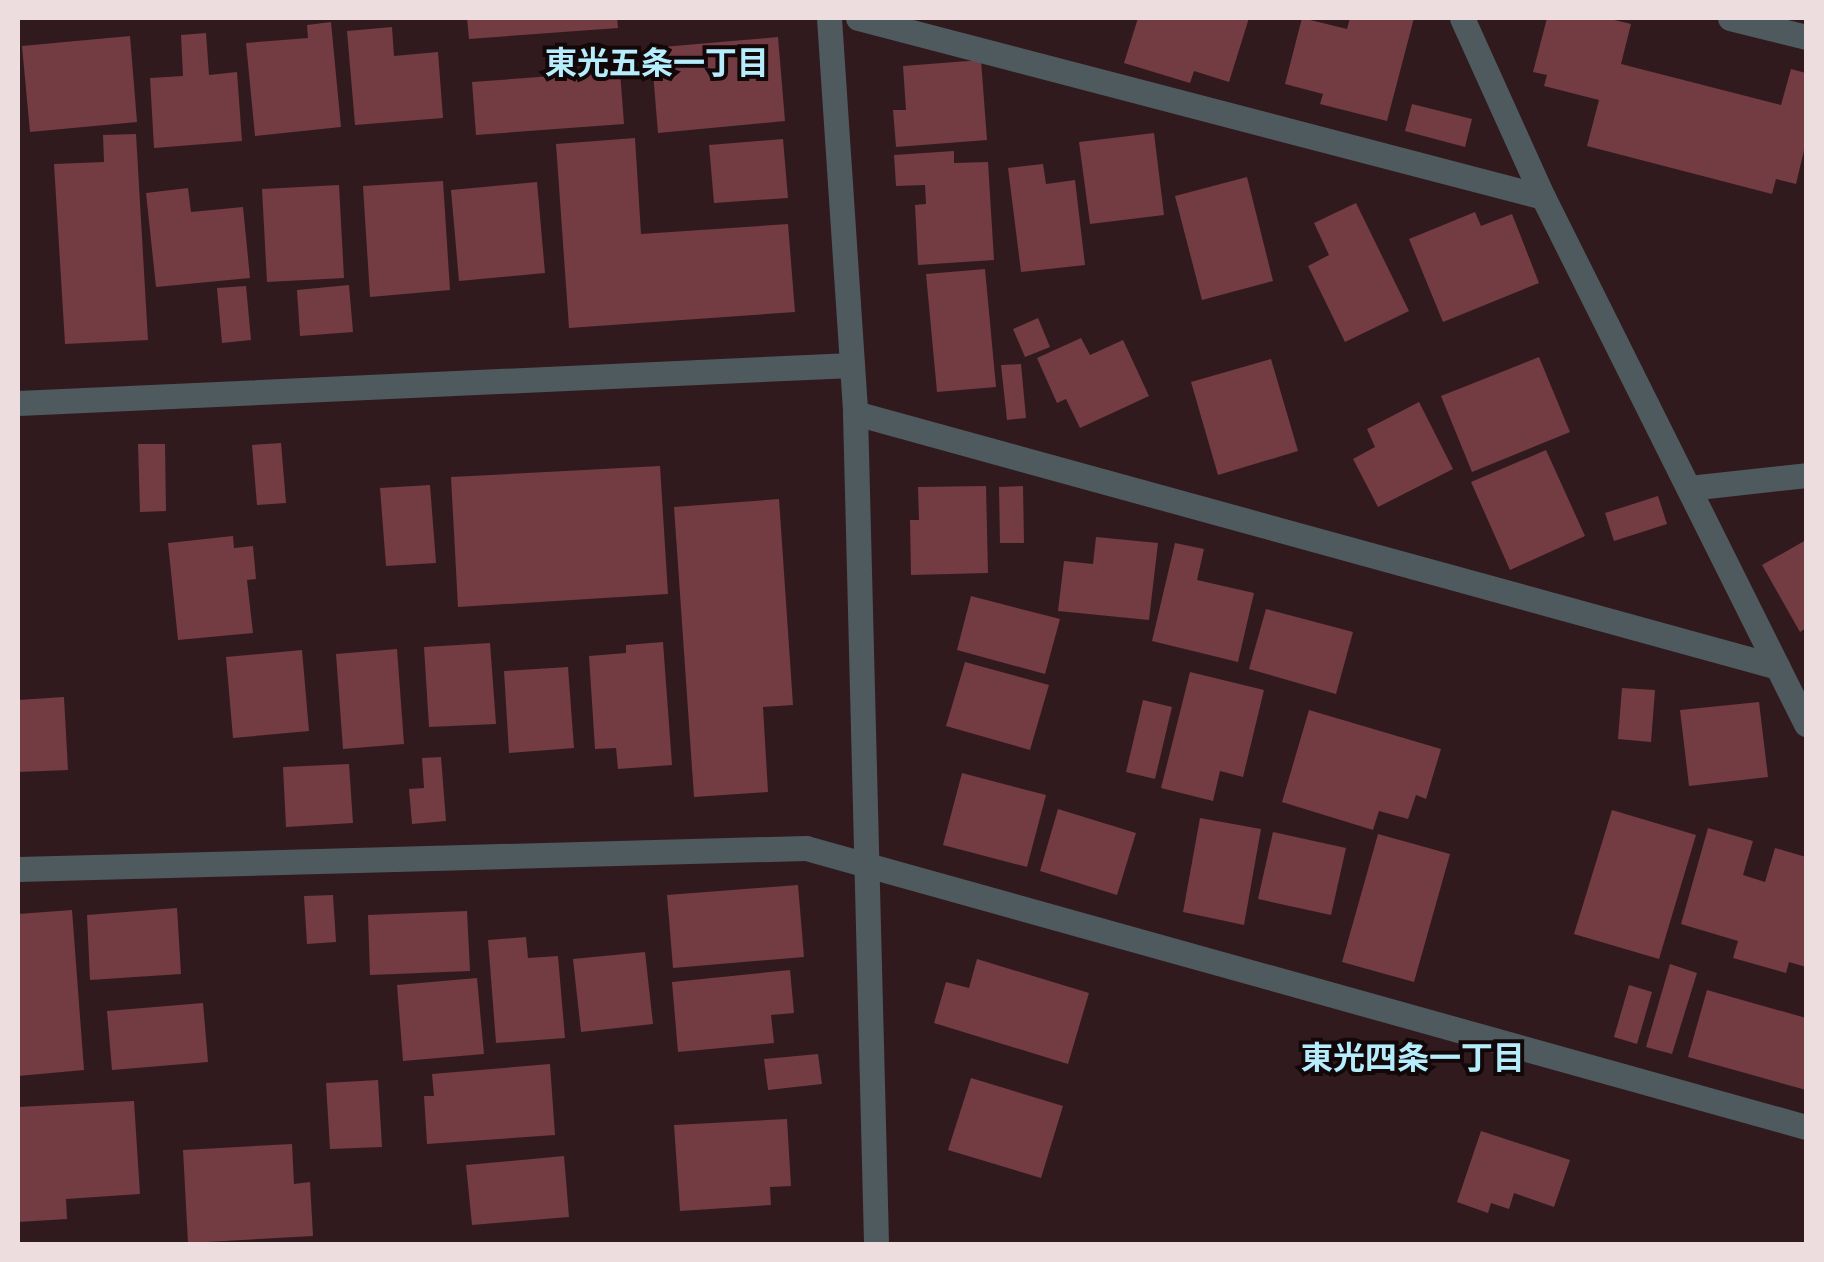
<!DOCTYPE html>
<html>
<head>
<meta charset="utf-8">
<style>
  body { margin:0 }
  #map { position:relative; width:1824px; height:1262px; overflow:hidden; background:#311a1d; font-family:"PT Sans","Noto Sans JP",sans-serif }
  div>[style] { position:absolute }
  .building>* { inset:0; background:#733b42 }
  .service>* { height:25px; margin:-12.5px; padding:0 12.5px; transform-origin:12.5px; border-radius:12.5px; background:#4e5a5e }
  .minor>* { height:25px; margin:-12.5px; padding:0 12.5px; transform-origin:12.5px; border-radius:12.5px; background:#4e5a5e }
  span { translate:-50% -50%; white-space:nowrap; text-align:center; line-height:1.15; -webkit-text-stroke:8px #120809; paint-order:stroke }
  .neighbourhood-label { font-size:32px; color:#b6edfc; font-weight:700 }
  .frame { position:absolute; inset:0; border:20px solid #eeddde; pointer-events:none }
</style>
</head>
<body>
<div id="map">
  <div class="building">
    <div style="clip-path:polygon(467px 18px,617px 18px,618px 28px,469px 39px)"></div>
    <div style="clip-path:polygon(1138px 18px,1249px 18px,1229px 82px,1194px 71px,1190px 83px,1124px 63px)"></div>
    <div style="clip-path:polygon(1302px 18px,1347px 29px,1350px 18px,1414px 18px,1387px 121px,1320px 104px,1323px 94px,1285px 84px)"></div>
    <div style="clip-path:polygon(1547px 18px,1606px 18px,1631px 24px,1621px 64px,1781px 105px,1791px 69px,1806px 73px,1806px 142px,1796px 184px,1776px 179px,1772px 194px,1587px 146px,1599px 100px,1544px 86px,1547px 75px,1533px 72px)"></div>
    <div style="clip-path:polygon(331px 22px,341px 127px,255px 136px,246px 43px,308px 38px,307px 25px)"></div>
    <div style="clip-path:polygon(392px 27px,394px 56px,438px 52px,443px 118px,355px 125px,347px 31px)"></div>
    <div style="clip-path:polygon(206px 33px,209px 75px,237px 72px,242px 141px,154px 148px,150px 78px,183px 76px,181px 35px)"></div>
    <div style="clip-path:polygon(130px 36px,137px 122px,30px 132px,22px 46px)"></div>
    <div style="clip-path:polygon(778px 37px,785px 121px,658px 133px,651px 48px)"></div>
    <div style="clip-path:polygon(981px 60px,987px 140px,896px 147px,893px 110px,906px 110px,903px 66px)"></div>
    <div style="clip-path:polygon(620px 71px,624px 124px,476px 135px,472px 82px)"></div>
    <div style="clip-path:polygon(1412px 104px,1472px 119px,1465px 147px,1405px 131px)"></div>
    <div style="clip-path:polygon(1154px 133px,1164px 215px,1090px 224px,1079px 142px)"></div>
    <div style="clip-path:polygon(136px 134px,148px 340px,65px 344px,54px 164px,104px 162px,103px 135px)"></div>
    <div style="clip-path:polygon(635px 138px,641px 234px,788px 224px,795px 312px,569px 328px,556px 144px)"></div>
    <div style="clip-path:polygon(783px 139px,788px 198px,714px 203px,709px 145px)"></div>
    <div style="clip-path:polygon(954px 151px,954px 163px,988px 162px,994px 260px,918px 265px,915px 205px,926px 204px,925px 185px,896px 186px,894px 155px)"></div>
    <div style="clip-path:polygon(1043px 164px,1046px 184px,1075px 180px,1085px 265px,1021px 272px,1008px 168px)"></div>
    <div style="clip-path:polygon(1247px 177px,1273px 281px,1202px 300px,1175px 196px)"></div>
    <div style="clip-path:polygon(443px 181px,450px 290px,370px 297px,363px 186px)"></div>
    <div style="clip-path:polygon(537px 182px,545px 273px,459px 281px,451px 190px)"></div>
    <div style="clip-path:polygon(339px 185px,344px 278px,267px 282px,262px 189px)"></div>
    <div style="clip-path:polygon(188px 188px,191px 212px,243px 207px,250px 278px,156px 287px,146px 193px)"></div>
    <div style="clip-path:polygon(1356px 203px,1409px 311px,1345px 342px,1308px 266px,1329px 255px,1314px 223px)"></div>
    <div style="clip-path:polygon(1475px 212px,1481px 226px,1512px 214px,1539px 283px,1443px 322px,1409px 239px)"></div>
    <div style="clip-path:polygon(985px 269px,996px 387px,937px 392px,926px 274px)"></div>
    <div style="clip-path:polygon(349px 285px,353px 332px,300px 336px,297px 290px)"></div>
    <div style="clip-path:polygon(246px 286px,251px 340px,222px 343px,217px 288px)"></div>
    <div style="clip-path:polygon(1038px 318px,1050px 347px,1025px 357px,1013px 329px)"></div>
    <div style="clip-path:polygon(1081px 338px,1090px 355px,1123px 340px,1149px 396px,1080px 428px,1066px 399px,1057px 403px,1037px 358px)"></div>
    <div style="clip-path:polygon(1539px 357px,1570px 432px,1472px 472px,1441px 396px)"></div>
    <div style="clip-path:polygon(1271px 359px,1298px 451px,1218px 475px,1191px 382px)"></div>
    <div style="clip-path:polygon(1021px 364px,1026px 418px,1007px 420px,1001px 365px)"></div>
    <div style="clip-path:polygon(1419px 402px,1453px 469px,1378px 507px,1353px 459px,1375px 447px,1367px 429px)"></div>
    <div style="clip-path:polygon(281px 443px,286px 503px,257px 505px,252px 445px)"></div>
    <div style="clip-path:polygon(138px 444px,165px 444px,166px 511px,140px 512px)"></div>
    <div style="clip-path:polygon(1546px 450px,1585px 536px,1510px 570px,1471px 482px)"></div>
    <div style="clip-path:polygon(660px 466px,668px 594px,458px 607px,451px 477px)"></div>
    <div style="clip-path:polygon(430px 485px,436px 563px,386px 566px,380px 488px)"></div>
    <div style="clip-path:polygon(986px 486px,988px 573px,911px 575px,910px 520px,919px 520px,918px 487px)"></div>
    <div style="clip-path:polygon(1023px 486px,1024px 543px,1000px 543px,999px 487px)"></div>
    <div style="clip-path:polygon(1658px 496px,1667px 524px,1614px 541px,1605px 513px)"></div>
    <div style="clip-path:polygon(779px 499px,793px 705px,763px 707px,768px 792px,694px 797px,674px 507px)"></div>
    <div style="clip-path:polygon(233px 536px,234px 548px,253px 546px,256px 579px,247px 580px,253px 633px,178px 640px,168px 543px)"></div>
    <div style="clip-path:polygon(1096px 537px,1158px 543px,1149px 620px,1058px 611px,1064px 561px,1093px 564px)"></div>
    <div style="clip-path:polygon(1806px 540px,1806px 628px,1800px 632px,1762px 565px)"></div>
    <div style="clip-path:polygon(1175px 543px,1204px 549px,1197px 580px,1254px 593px,1238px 662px,1152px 641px)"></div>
    <div style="clip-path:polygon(971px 596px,1060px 619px,1045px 674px,957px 650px)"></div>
    <div style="clip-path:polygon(1266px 609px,1353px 632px,1336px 694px,1249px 669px)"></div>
    <div style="clip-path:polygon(663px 642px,672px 765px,618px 769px,616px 748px,595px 749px,589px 656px,626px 653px,626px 645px)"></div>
    <div style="clip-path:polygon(490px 643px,496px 724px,429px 727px,424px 647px)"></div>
    <div style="clip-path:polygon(397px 649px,404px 744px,343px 749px,336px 654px)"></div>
    <div style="clip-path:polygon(302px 650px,309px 731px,233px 738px,226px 657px)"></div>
    <div style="clip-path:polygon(965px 662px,1049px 685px,1030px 750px,946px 726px)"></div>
    <div style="clip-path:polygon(568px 667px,574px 748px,509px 753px,504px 671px)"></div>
    <div style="clip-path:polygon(1190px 672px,1264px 690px,1243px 777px,1220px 771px,1213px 801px,1161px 788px)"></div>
    <div style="clip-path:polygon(1622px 688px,1655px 690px,1651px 742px,1618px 739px)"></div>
    <div style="clip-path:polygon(64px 697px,68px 770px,18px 772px,18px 700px)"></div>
    <div style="clip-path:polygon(1143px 700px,1172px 707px,1155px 779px,1126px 772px)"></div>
    <div style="clip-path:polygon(1759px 702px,1768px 777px,1689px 786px,1680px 710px)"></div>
    <div style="clip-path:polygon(1309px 710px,1441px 749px,1426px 799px,1416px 795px,1408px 819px,1379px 811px,1373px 830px,1282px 802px)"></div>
    <div style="clip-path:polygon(441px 757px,446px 821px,412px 824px,409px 789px,424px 788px,422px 758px)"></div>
    <div style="clip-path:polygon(349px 764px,353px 823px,286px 827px,283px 767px)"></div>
    <div style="clip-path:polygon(962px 773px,1046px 795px,1027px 867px,943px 845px)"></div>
    <div style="clip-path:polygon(1058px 809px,1136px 833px,1117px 895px,1040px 871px)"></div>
    <div style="clip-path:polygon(1612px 810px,1696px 835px,1659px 959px,1574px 934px)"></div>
    <div style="clip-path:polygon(1200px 818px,1261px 829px,1244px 925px,1183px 912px)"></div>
    <div style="clip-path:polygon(1708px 828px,1753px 841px,1743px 875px,1765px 882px,1775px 848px,1806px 857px,1806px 967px,1789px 962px,1786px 973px,1733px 958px,1738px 941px,1681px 924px)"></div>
    <div style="clip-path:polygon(1273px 832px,1346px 848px,1331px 915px,1258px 899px)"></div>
    <div style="clip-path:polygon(1378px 834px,1450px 854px,1414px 982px,1342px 962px)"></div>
    <div style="clip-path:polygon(798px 885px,804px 957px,673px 968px,667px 895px)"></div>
    <div style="clip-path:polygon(333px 895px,336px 942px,307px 944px,304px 896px)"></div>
    <div style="clip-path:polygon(177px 908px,181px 974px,90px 980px,87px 915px)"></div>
    <div style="clip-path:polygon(72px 910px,84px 1070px,18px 1076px,18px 914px)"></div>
    <div style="clip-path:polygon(467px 911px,470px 971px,370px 975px,368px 915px)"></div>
    <div style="clip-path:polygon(526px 937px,528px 958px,558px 956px,565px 1038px,496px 1043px,488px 940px)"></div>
    <div style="clip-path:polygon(645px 952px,653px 1024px,581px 1032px,573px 959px)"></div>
    <div style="clip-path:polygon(977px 959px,1089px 993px,1068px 1064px,934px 1023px,946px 982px,969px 988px)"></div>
    <div style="clip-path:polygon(1670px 964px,1697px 973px,1672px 1054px,1646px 1047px)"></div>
    <div style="clip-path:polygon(790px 970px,794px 1013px,771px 1015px,774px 1043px,678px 1052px,672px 982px)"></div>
    <div style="clip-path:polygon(477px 978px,484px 1054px,403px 1061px,397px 985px)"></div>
    <div style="clip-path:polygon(1629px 985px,1652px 992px,1637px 1044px,1614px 1037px)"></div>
    <div style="clip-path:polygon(1707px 990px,1806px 1018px,1806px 1090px,1688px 1057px)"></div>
    <div style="clip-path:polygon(203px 1003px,208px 1062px,112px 1070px,107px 1011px)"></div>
    <div style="clip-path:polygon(818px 1054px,822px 1084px,768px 1090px,764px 1059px)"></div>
    <div style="clip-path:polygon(550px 1064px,555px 1135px,427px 1144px,424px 1096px,434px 1096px,432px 1074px)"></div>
    <div style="clip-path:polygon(971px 1078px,1063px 1106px,1041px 1178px,948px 1150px)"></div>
    <div style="clip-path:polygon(378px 1080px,382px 1147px,330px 1149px,326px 1083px)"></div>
    <div style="clip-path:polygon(134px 1101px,140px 1194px,66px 1199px,67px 1219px,18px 1222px,18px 1107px)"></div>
    <div style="clip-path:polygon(787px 1119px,791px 1186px,770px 1187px,771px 1205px,680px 1211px,674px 1125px)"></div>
    <div style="clip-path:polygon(1481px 1131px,1570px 1160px,1554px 1207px,1514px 1193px,1509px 1209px,1491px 1203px,1488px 1213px,1457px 1202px)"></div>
    <div style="clip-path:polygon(292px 1144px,294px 1184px,310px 1182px,313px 1236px,188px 1243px,183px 1150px)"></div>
    <div style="clip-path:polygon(564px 1156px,569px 1217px,472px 1225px,466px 1165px)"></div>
  </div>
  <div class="service">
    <div style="left:1689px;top:488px;width:118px;rotate:-6.3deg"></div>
  </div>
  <div class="minor">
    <div style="left:829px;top:18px;width:396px;rotate:86.2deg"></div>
    <div style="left:855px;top:413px;width:831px;rotate:88.55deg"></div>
    <div style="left:858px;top:18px;width:708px;rotate:14.64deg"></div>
    <div style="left:1462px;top:18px;width:196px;rotate:65.7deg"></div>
    <div style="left:1543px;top:197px;width:589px;rotate:63.48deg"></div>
    <div style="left:1730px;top:18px;width:78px;rotate:14deg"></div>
    <div style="left:18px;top:403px;width:835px;rotate:-2.61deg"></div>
    <div style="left:855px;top:413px;width:957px;rotate:15.39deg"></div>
    <div style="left:18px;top:869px;width:788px;rotate:-1.53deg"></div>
    <div style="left:806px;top:848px;width:1038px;rotate:15.59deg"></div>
  </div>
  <div class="neighbourhood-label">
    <span style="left:657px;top:62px">東光五条一丁目</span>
    <span style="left:1413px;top:1057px">東光四条一丁目</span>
  </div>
  <div class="frame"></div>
</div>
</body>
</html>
